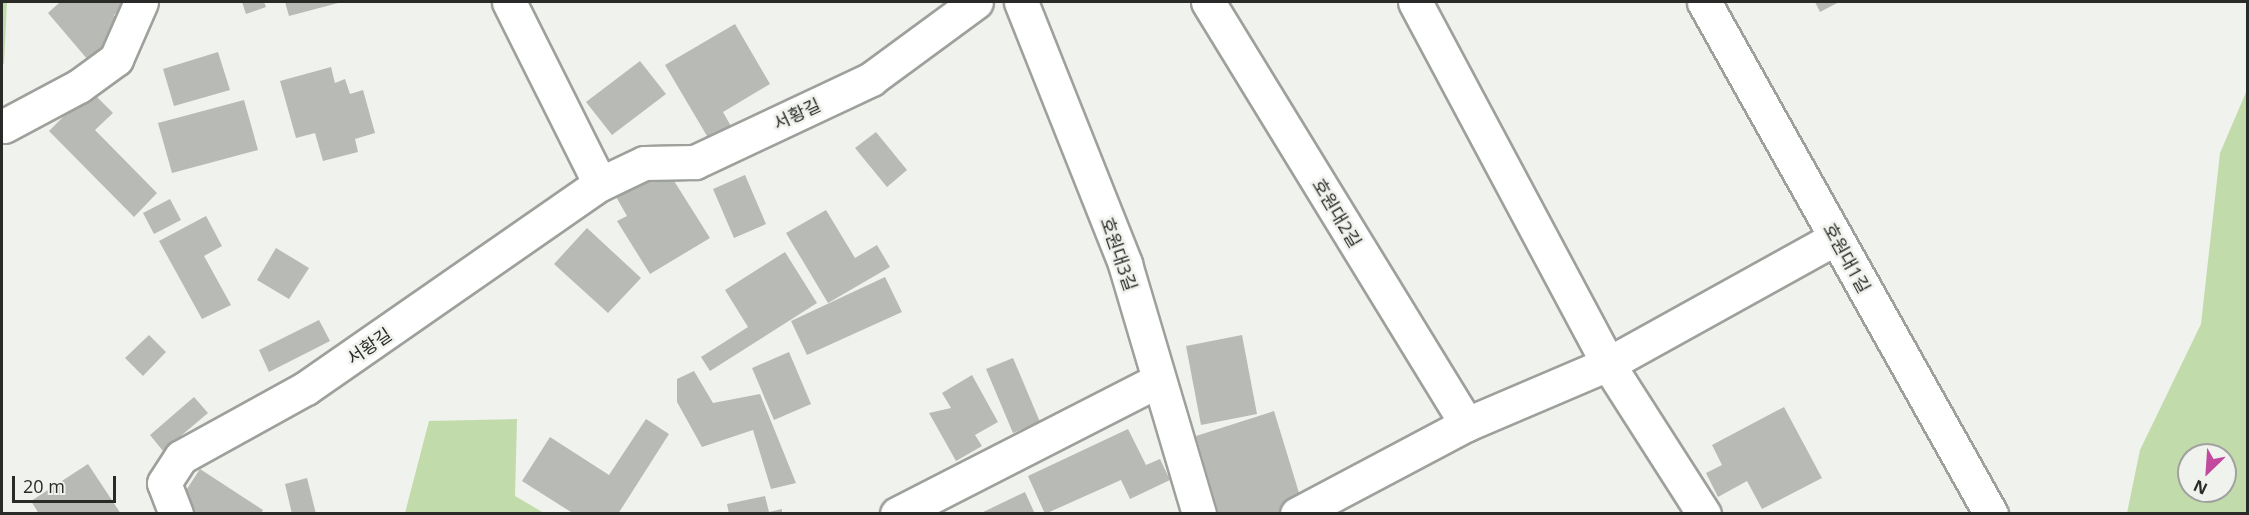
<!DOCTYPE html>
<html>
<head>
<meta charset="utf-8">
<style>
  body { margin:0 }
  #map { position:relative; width:2249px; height:515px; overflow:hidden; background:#f0f2ed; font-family:"Open Sans","Noto Sans KR",sans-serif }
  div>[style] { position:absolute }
  .green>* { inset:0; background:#c1dbaa }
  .building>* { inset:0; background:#b8bab6 }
  .roads { filter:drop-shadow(2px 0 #9ea09c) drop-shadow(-2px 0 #9ea09c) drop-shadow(0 2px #9ea09c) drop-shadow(0 -2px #9ea09c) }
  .minor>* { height:33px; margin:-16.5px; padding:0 16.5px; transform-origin:16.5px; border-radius:16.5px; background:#fff }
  span { translate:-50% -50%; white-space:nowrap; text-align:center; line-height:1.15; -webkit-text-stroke:5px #f0f2ed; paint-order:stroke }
  .street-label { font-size:18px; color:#2a2b29 }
  .frame { position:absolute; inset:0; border:3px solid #2a2b29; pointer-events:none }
  .north { position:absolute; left:2177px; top:443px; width:60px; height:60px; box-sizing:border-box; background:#f0f2ed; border:2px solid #a1a29f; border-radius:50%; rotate:205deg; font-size:16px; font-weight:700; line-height:24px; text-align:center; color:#2a2b29 }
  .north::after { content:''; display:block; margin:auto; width:21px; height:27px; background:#c1499e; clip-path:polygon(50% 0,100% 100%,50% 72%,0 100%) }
  .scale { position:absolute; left:12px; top:476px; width:104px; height:27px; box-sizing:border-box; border:3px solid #2a2b29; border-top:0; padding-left:8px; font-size:18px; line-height:21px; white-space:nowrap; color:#2a2b29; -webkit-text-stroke:4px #f0f2ed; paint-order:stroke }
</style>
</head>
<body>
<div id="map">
  <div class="green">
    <div style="clip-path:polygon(2px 2px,7px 2px,4px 64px,2px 63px)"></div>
    <div style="clip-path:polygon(evenodd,2247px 90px,2247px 513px,2127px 513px,2140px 450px,2201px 324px,2220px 153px,2247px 90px,2189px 455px,2225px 455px,2225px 491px,2189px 491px,2189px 455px)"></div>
    <div style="clip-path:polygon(517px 419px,515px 496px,544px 513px,405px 513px,429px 421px)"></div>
  </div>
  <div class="building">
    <div style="clip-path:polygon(60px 2px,130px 2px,114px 15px,125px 29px,88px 60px,48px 13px)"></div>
    <div style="clip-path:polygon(242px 2px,264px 2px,266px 7px,246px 14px)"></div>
    <div style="clip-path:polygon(285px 2px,342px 2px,289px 16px)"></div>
    <div style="clip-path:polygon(1815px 2px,1839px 2px,1820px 12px)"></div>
    <div style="clip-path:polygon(735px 24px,770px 84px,723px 112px,732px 128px,710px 141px,665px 65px)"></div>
    <div style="clip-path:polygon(218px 52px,230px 90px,174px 106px,163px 69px)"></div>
    <div style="clip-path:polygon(640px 61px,666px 94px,612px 135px,586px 102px)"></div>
    <div style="clip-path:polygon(331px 67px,335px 83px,345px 79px,350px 94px,363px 90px,375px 133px,355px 139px,358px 152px,323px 161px,315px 133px,296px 138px,280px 81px)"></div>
    <div style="clip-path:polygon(90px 90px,113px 113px,95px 130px,157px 193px,134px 217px,49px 131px)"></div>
    <div style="clip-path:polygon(244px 100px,258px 150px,172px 173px,158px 123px)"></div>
    <div style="clip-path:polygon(876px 132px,907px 170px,887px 187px,855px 148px)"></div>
    <div style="clip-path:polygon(664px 165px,710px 238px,650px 274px,617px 221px,627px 216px,615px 195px)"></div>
    <div style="clip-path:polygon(745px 175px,766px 224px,734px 238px,713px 189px)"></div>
    <div style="clip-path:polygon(170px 199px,181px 220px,154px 234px,143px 213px)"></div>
    <div style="clip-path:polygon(826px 210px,855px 258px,877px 245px,890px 267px,828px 303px,786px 233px)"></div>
    <div style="clip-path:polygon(206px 216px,222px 246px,204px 256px,231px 305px,202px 319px,159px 241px)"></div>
    <div style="clip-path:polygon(587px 228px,641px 278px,608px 313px,554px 264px)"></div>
    <div style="clip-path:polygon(276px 248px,309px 268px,289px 299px,257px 280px)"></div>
    <div style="clip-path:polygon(785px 252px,817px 303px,710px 371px,701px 357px,748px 327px,725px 290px)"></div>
    <div style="clip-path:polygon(885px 277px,902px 312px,807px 355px,791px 321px)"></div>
    <div style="clip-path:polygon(319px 320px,330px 341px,269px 372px,259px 350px)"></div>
    <div style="clip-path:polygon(149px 335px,166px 352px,143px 376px,125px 358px)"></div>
    <div style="clip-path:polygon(1242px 335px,1257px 414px,1201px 425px,1186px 346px)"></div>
    <div style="clip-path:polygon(789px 352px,811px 404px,774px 420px,752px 368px)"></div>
    <div style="clip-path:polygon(1013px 358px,1040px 422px,1013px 433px,986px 369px)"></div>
    <div style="clip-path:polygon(694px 371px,713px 403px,760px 394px,796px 483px,771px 489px,753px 430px,702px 447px,677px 402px,677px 379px)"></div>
    <div style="clip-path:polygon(972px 375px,998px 422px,975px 435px,982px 446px,956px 461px,929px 413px,951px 408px,942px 393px)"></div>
    <div style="clip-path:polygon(194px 397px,208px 413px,163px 451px,150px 435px)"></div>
    <div style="clip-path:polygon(1784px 407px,1822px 478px,1762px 509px,1747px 481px,1718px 497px,1706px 473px,1722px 465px,1712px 445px)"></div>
    <div style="clip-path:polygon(1274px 411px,1303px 506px,1279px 514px,1219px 514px,1196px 436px)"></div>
    <div style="clip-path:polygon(646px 419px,669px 434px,618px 514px,574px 514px,522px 481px,550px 437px,609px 475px)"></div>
    <div style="clip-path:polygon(1128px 429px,1146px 465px,1160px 459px,1170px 480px,1130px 499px,1121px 480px,1045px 514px,1028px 476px)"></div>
    <div style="clip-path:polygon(88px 464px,121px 514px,39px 514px,31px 501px)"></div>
    <div style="clip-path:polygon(200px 469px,263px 510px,261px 514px,198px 514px,179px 501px)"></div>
    <div style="clip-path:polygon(307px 478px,316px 514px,292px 514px,285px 484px)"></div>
    <div style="clip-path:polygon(1025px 492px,1035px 514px,979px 514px)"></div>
    <div style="clip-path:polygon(765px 496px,769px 512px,782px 509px,782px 514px,729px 514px,727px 504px)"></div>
  </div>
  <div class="roads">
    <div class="minor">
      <div style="left:509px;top:2px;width:203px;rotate:63.4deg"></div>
      <div style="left:1021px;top:2px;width:282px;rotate:68.3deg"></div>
      <div style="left:1125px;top:264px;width:261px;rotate:73.5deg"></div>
      <div style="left:1208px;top:2px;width:495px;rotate:58.5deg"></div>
      <div style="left:1415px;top:2px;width:410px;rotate:61.9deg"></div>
      <div style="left:1608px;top:364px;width:178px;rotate:57.4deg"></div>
      <div style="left:1704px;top:2px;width:587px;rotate:60.73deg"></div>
      <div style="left:4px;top:126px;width:85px;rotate:-28.1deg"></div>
      <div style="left:79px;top:86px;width:46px;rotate:-36.1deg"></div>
      <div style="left:116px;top:59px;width:62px;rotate:-66.3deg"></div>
      <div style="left:176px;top:514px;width:33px;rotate:-111deg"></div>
      <div style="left:164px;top:483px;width:31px;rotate:-57deg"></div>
      <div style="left:181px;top:457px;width:143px;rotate:-28.9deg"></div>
      <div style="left:306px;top:388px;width:358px;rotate:-34.8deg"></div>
      <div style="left:600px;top:184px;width:49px;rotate:-25.5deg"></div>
      <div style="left:644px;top:163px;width:51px;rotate:-1.1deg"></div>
      <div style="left:695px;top:162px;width:195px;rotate:-25.2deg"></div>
      <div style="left:871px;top:79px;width:130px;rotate:-36.3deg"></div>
      <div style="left:897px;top:514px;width:292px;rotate:-27.1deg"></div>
      <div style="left:1297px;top:514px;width:192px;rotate:-27.9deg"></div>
      <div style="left:1467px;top:424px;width:153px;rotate:-23.1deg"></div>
      <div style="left:1608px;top:364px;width:260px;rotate:-29deg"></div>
    </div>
  </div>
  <div class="street-label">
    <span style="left:797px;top:114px;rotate:-25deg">서황길</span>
    <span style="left:1337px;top:213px;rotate:59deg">호원대2길</span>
    <span style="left:1119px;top:254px;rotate:71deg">호원대3길</span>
    <span style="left:1847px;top:258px;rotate:61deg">호원대1길</span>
    <span style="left:369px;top:346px;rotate:-34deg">서황길</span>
  </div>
  <div class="frame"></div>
  <div class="north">N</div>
  <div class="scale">20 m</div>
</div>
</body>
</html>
